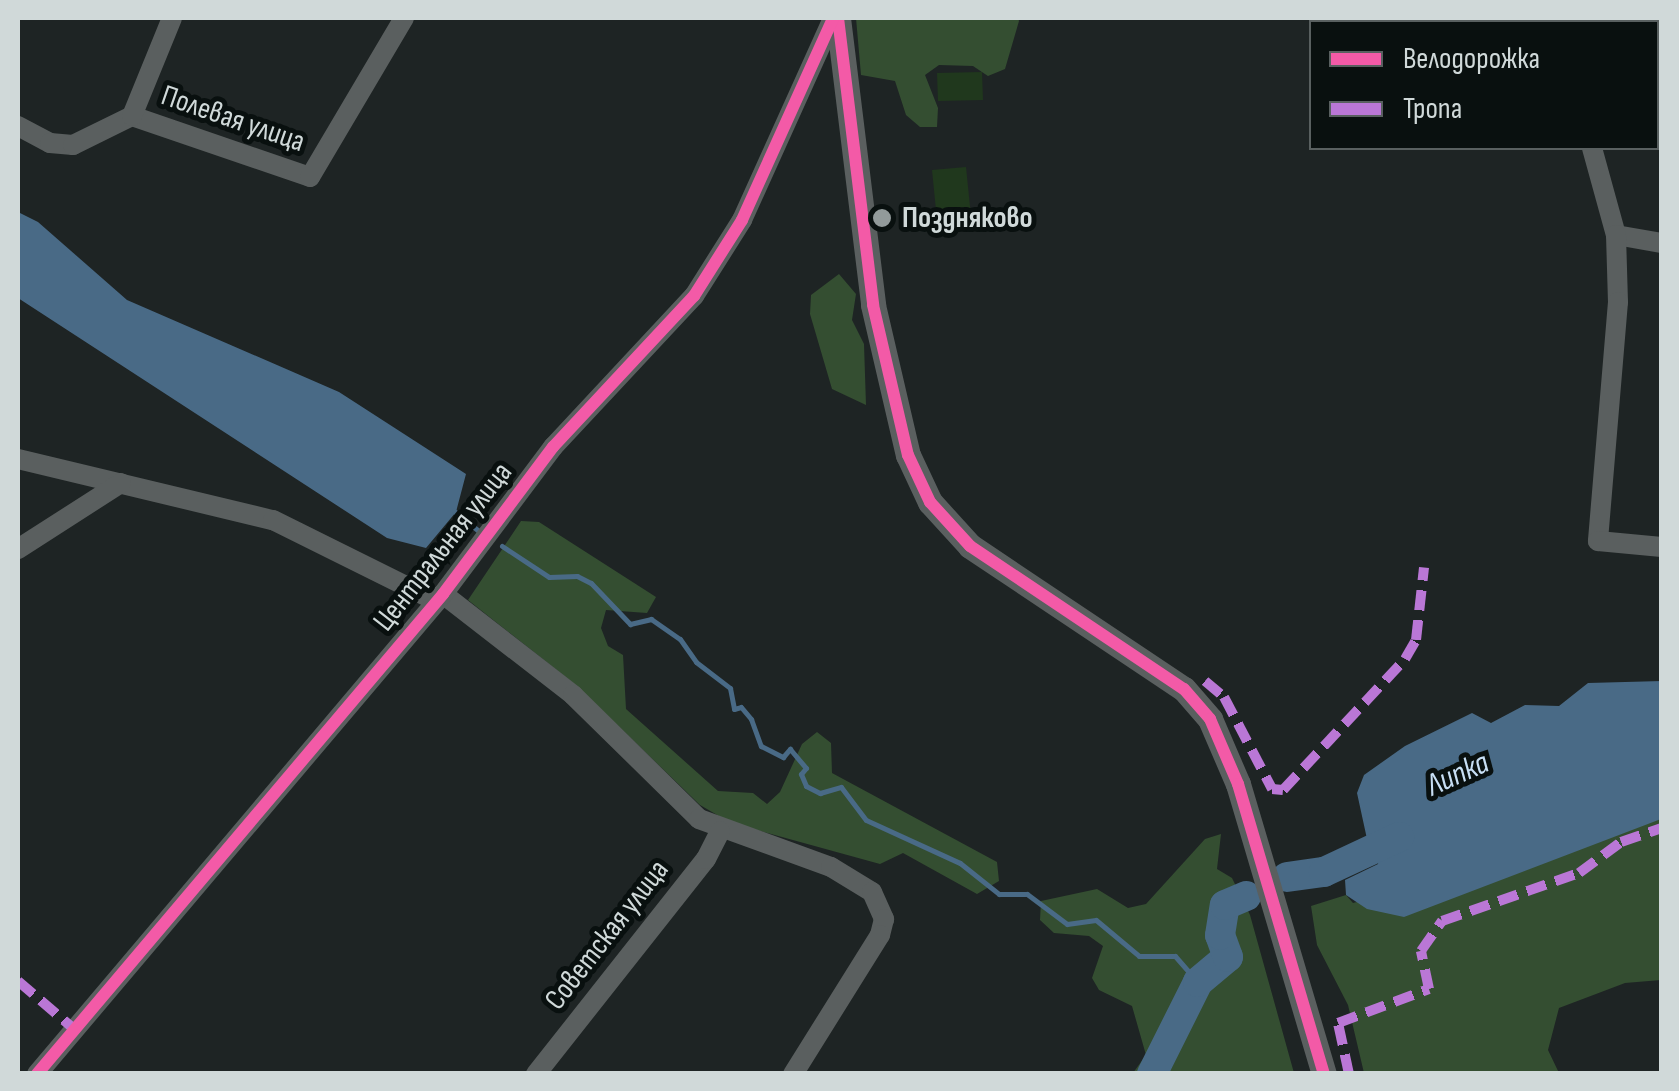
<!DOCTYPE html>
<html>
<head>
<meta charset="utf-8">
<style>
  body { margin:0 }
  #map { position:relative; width:1679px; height:1091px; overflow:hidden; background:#1e2424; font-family:"Sofia Sans Condensed",sans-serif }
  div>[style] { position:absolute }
  .green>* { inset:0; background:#20381d }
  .forest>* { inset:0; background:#344e31 }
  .water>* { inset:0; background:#496a86 }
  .stream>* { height:5px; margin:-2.5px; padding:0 2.5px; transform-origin:2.5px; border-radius:2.5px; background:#496a86 }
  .river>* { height:30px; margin:-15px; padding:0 15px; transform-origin:15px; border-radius:15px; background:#496a86 }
  .minor>* { height:20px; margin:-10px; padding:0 10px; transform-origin:10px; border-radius:10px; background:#5a5f5f }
  .tertiary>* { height:25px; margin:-12.5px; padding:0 12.5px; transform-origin:12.5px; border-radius:12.5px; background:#5a5f5f }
  .quiet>* { height:10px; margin-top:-5px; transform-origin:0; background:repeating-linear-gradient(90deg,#ba77d6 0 20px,transparent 0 30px) }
  .cycleway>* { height:12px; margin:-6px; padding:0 6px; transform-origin:6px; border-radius:6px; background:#f35aa7 }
  .dots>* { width:28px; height:28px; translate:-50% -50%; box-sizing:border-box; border:5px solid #09100f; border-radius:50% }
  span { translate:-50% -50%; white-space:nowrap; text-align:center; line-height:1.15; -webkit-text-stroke:10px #09100f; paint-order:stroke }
  .street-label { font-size:30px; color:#d0d9d9 }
  .poi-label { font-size:30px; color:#d0d9d9; font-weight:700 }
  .left { translate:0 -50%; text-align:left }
  .water-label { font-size:32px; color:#c8dff4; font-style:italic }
  .frame { position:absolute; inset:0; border:20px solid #d0d9d9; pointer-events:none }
  .legend { position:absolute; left:1309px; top:20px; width:350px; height:130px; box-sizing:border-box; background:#09100f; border:2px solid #596060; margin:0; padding:12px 18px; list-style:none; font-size:30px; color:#d0d9d9 }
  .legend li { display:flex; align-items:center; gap:20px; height:50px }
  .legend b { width:50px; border:2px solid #596060 }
</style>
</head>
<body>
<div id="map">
  <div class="green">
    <div style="clip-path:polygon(982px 72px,983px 100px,938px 101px,937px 73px)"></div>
    <div style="clip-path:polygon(966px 167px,971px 216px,937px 220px,932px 170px)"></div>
  </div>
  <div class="forest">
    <div style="clip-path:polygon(856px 18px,1018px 18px,1019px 21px,1005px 69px,988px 76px,973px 66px,939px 65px,925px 75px,938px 108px,937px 127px,920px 127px,906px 115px,895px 81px,861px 75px)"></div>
    <div style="clip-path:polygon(839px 274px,856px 294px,852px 320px,864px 344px,866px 405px,832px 389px,810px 314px,811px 295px)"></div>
    <div style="clip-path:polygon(521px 521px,539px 522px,656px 597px,647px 613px,606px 610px,601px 628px,608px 646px,623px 655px,626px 709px,718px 791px,753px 793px,767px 804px,780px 792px,802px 744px,817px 732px,831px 743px,832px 773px,997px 862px,999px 881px,977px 894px,903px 853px,880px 864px,731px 823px,700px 805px,577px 686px,468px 600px)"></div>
    <div style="clip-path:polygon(1661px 819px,1661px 980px,1625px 983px,1559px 1008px,1548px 1050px,1559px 1073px,1364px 1073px,1348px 1005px,1317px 945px,1311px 906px,1346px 895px,1353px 903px)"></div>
    <div style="clip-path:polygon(1221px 834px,1217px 869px,1232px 878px,1250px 915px,1294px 1073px,1133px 1073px,1146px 1055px,1132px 1006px,1099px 990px,1092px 978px,1103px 946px,1089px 936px,1054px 933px,1040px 920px,1041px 901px,1097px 889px,1128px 908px,1146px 904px,1205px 839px)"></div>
  </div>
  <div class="water">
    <div style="clip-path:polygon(18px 212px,38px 222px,127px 300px,339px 392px,466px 474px,456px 512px,426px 548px,387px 538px,18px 298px)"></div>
    <div style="clip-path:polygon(1662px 681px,1661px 819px,1404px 917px,1367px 909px,1346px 895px,1345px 880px,1378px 864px,1379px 855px,1362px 853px,1367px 839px,1357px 793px,1364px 775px,1405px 746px,1472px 713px,1491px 723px,1525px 705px,1559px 706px,1588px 683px)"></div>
  </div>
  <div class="stream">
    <div style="left:454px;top:511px;width:33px;rotate:39deg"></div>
    <div style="left:502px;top:546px;width:56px;rotate:33.4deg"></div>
    <div style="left:549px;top:577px;width:28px;rotate:-2deg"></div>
    <div style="left:577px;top:576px;width:16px;rotate:27deg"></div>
    <div style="left:591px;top:583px;width:57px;rotate:46.4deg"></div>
    <div style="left:630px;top:624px;width:22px;rotate:-13deg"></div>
    <div style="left:651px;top:619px;width:35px;rotate:35deg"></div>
    <div style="left:680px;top:639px;width:28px;rotate:55deg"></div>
    <div style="left:696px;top:662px;width:43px;rotate:37.4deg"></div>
    <div style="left:730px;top:688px;width:21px;rotate:79deg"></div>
    <div style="left:734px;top:709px;width:7px;rotate:-16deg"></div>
    <div style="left:741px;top:707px;width:16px;rotate:50deg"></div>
    <div style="left:751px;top:719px;width:29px;rotate:70deg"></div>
    <div style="left:761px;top:746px;width:25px;rotate:27deg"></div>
    <div style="left:783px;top:757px;width:11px;rotate:-49deg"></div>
    <div style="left:790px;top:749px;width:25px;rotate:50deg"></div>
    <div style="left:806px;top:768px;width:8px;rotate:130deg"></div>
    <div style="left:801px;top:774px;width:13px;rotate:67deg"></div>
    <div style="left:806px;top:786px;width:16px;rotate:27deg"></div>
    <div style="left:820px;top:793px;width:22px;rotate:-16deg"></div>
    <div style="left:841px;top:787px;width:41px;rotate:52.9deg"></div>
    <div style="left:866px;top:820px;width:103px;rotate:24.6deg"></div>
    <div style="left:960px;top:863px;width:50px;rotate:38.5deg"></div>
    <div style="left:999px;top:894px;width:28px"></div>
    <div style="left:1027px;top:894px;width:50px;rotate:36.9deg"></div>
    <div style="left:1067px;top:924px;width:29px;rotate:-8deg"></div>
    <div style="left:1096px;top:920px;width:56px;rotate:39.9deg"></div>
    <div style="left:1139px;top:956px;width:36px"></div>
    <div style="left:1175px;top:956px;width:35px;rotate:49deg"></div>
  </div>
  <div class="river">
    <div style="left:1287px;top:877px;width:37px;rotate:-8deg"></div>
    <div style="left:1324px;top:872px;width:83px;rotate:-25deg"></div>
    <div style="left:1152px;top:1074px;width:103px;rotate:-63.4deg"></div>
    <div style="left:1198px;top:982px;width:39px;rotate:-40deg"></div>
    <div style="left:1228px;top:957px;width:23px;rotate:-110deg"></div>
    <div style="left:1220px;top:935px;width:30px;rotate:-81deg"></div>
    <div style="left:1225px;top:905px;width:23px;rotate:-23deg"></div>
  </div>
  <div class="minor">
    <div style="left:1557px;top:18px;width:4px;rotate:76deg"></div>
    <div style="left:132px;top:116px;width:188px;rotate:18.9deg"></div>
    <div style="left:310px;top:177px;width:185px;rotate:-59.4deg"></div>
    <div style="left:18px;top:126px;width:36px;rotate:28deg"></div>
    <div style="left:50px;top:143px;width:23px;rotate:5deg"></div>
    <div style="left:73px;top:145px;width:66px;rotate:-26.2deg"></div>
    <div style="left:132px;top:116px;width:106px;rotate:-67.8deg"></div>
    <div style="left:1592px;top:148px;width:90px;rotate:74.6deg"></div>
    <div style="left:1616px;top:235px;width:47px;rotate:9.9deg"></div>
    <div style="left:1616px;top:235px;width:67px;rotate:88.3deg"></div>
    <div style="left:1618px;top:302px;width:240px;rotate:94.8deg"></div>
    <div style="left:1598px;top:541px;width:64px;rotate:5.4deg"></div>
    <div style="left:18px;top:459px;width:262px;rotate:13.5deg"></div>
    <div style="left:273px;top:520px;width:182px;rotate:26.4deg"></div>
    <div style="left:18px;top:549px;width:122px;rotate:-32.7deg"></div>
    <div style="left:443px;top:594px;width:165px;rotate:37.8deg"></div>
    <div style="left:573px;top:695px;width:177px;rotate:44.5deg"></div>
    <div style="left:699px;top:819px;width:140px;rotate:20deg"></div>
    <div style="left:831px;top:867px;width:48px;rotate:31.4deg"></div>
    <div style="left:872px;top:892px;width:30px;rotate:66deg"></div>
    <div style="left:884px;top:919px;width:16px;rotate:104deg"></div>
    <div style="left:880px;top:935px;width:164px;rotate:122deg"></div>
    <div style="left:37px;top:1074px;width:629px;rotate:-49.77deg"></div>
    <div style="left:443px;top:594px;width:184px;rotate:-53.2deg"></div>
    <div style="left:553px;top:447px;width:207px;rotate:-47deg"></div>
    <div style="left:694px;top:296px;width:90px;rotate:-57.7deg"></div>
    <div style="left:742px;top:220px;width:222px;rotate:-65.7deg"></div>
    <div style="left:536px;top:1074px;width:274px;rotate:-51.7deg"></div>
    <div style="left:706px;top:859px;width:31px;rotate:-63deg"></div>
  </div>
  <div class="tertiary">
    <div style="left:838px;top:18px;width:289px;rotate:83deg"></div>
    <div style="left:873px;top:305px;width:154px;rotate:76.9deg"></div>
    <div style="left:908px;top:455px;width:52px;rotate:64.9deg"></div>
    <div style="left:930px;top:502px;width:59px;rotate:47.7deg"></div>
    <div style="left:970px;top:546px;width:257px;rotate:33.8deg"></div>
    <div style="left:1184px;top:689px;width:40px;rotate:49deg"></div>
    <div style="left:1210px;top:719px;width:71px;rotate:66.7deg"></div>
    <div style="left:1238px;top:784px;width:302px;rotate:73.5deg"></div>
  </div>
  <div class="quiet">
    <div style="left:1205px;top:681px;width:25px;rotate:40deg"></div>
    <div style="left:1224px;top:697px;width:104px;rotate:62.4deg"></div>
    <div style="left:1272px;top:789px;width:11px;rotate:5deg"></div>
    <div style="left:1283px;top:790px;width:179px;rotate:-47deg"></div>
    <div style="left:1405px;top:659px;width:22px;rotate:-60deg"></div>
    <div style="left:1416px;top:640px;width:73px;rotate:-83.7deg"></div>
    <div style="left:18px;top:981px;width:74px;rotate:40.6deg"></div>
    <div style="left:1349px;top:1074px;width:52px;rotate:-102.2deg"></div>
    <div style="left:1338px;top:1023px;width:97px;rotate:-20.5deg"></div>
    <div style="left:1429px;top:989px;width:39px;rotate:-102deg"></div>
    <div style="left:1421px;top:951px;width:37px;rotate:-55deg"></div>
    <div style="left:1442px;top:921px;width:145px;rotate:-19.3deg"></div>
    <div style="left:1579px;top:873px;width:52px;rotate:-36.4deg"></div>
    <div style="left:1621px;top:842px;width:43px;rotate:-18.9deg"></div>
  </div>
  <div class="cycleway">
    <div style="left:838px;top:18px;width:289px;rotate:83deg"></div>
    <div style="left:873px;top:305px;width:154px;rotate:76.9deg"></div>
    <div style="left:908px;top:455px;width:52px;rotate:64.9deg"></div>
    <div style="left:930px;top:502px;width:59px;rotate:47.7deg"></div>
    <div style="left:970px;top:546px;width:257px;rotate:33.8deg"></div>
    <div style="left:1184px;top:689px;width:40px;rotate:49deg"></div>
    <div style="left:1210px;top:719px;width:71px;rotate:66.7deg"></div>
    <div style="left:1238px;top:784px;width:302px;rotate:73.5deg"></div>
    <div style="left:37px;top:1074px;width:629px;rotate:-49.77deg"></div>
    <div style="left:443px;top:594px;width:184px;rotate:-53.2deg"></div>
    <div style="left:553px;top:447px;width:207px;rotate:-47deg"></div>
    <div style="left:694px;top:296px;width:90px;rotate:-57.7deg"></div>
    <div style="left:742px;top:220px;width:222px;rotate:-65.7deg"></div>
  </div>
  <div class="dots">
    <div style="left:882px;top:218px;background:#929a9a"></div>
  </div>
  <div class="street-label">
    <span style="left:233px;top:119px;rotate:19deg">Полевая улица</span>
    <span style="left:443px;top:547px;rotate:-52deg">Центральная улица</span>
    <span style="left:607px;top:935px;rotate:-52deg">Советская улица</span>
  </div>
  <div class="poi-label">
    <span class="left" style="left:902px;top:218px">Поздняково</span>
  </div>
  <div class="water-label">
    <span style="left:1458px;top:775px;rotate:-24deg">Липка</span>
  </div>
  <div class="frame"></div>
  <ul class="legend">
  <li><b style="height:12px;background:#f35aa7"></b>Велодорожка</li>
  <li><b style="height:12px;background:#ba77d6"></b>Тропа</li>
  </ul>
</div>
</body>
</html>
